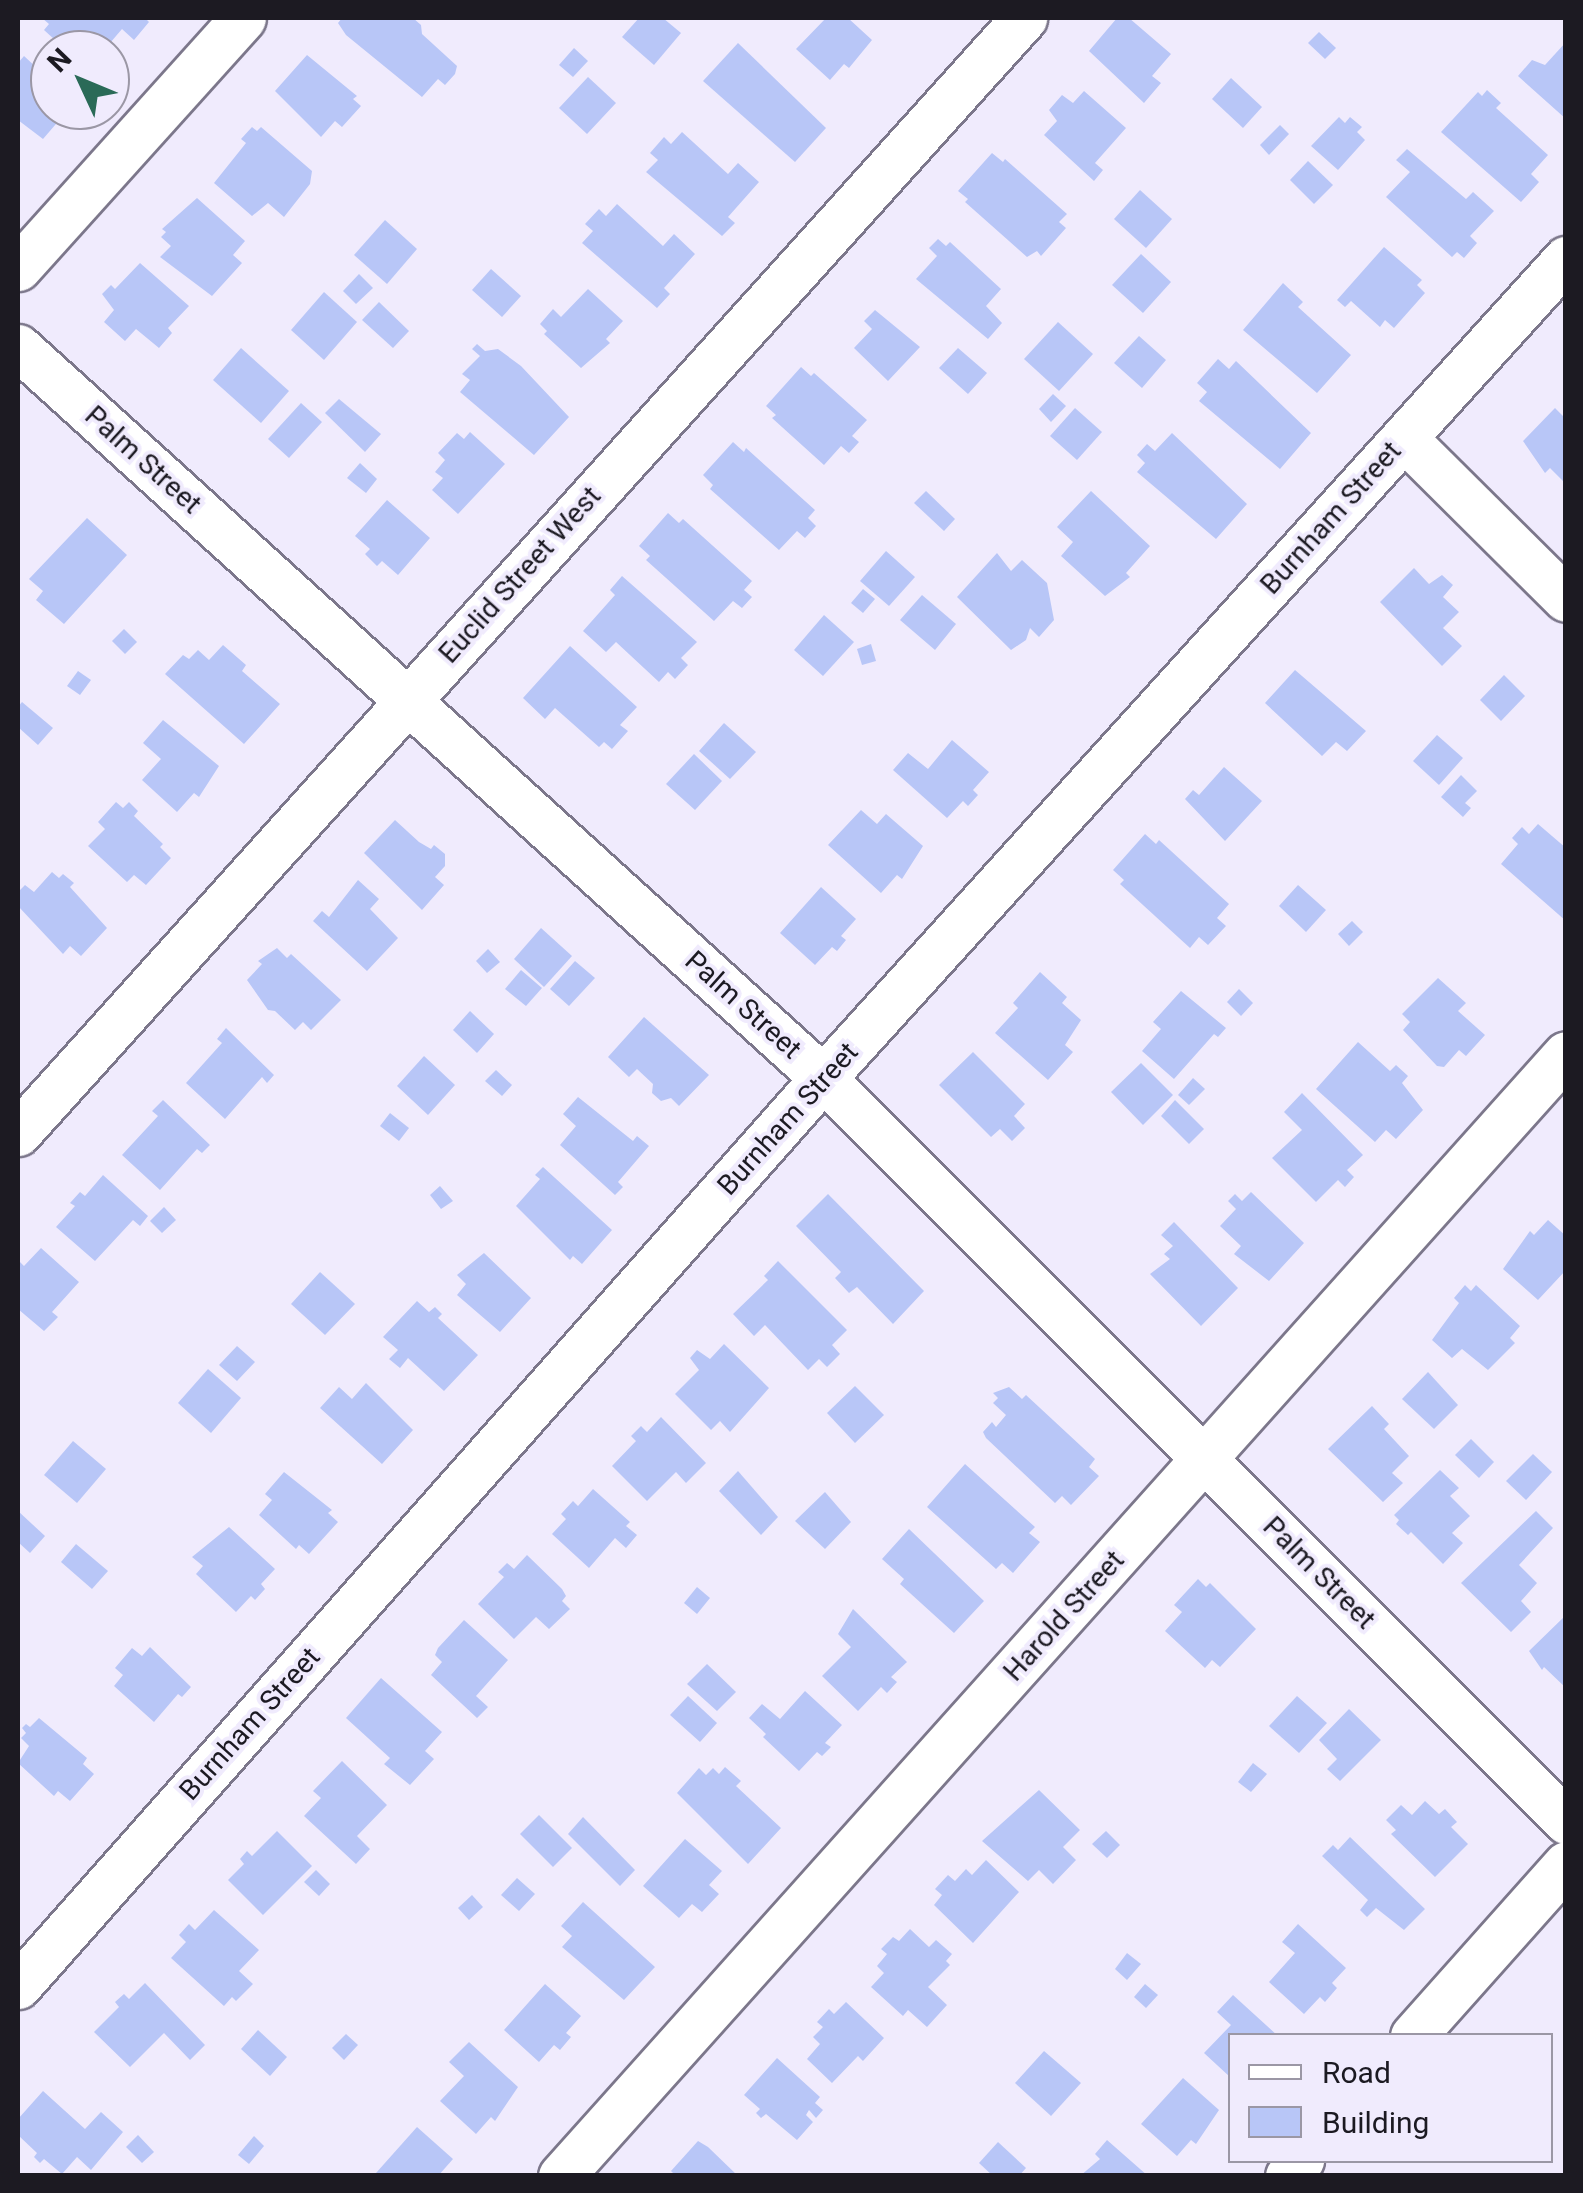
<!DOCTYPE html>
<html>
<head>
<meta charset="utf-8">
<style>
  body { margin:0 }
  #map { position:relative; width:1583px; height:2193px; overflow:hidden; background:#f0ebfd; font-family:Roboto,sans-serif }
  div>[style] { position:absolute }
  .building>* { inset:0; background:#b8c6f7 }
  .roads { filter:drop-shadow(2px 0 #7c778b) drop-shadow(-2px 0 #7c778b) drop-shadow(0 2px #7c778b) drop-shadow(0 -2px #7c778b) }
  .minor>* { height:45px; margin:-22.5px; padding:0 22.5px; transform-origin:22.5px; border-radius:22.5px; background:#fff }
  span { translate:-50% -50%; white-space:nowrap; text-align:center; line-height:1.15; -webkit-text-stroke:8px #f0ebfd; paint-order:stroke }
  .street-label { font-size:28px; color:#1c1a22 }
  .frame { position:absolute; inset:0; border:20px solid #1c1a22; pointer-events:none }
  .legend { position:absolute; left:1228px; top:2033px; width:325px; height:130px; box-sizing:border-box; background:#f0ebfd; border:2px solid #9b97a5; margin:0; padding:12px 18px; list-style:none; font-size:30px; color:#1c1a22 }
  .legend li { display:flex; align-items:center; gap:20px; height:50px }
  .legend b { width:50px; border:2px solid #9b97a5 }
  .north { position:absolute; left:30px; top:30px; width:100px; height:100px; box-sizing:border-box; background:#f0ebfd; border:2px solid #9b97a5; border-radius:50%; rotate:314deg; font-size:28px; font-weight:700; line-height:40px; text-align:center; color:#1c1a22 }
  .north::after { content:''; display:block; margin:auto; width:35px; height:45px; background:#2a6a57; clip-path:polygon(50% 0,100% 100%,50% 72%,0 100%) }
</style>
</head>
<body>
<div id="map">
  <div class="building">
    <div style="clip-path:polygon(42px 18px,145px 18px,149px 22px,134px 40px,122px 29px,104px 50px,66px 50px,44px 30px,49px 24px)"></div>
    <div style="clip-path:polygon(342px 18px,413px 18px,421px 25px,422px 34px,457px 66px,455px 74px,445px 85px,438px 79px,422px 97px,346px 35px,338px 23px)"></div>
    <div style="clip-path:polygon(639px 18px,663px 18px,681px 33px,654px 65px,622px 37px)"></div>
    <div style="clip-path:polygon(826px 18px,848px 18px,872px 40px,849px 68px,844px 64px,830px 80px,796px 49px)"></div>
    <div style="clip-path:polygon(1117px 18px,1129px 18px,1171px 54px,1152px 76px,1161px 83px,1144px 103px,1089px 51px)"></div>
    <div style="clip-path:polygon(1319px 32px,1336px 48px,1325px 59px,1308px 43px)"></div>
    <div style="clip-path:polygon(1566px 42px,1566px 119px,1518px 76px,1532px 60px,1545px 65px)"></div>
    <div style="clip-path:polygon(738px 43px,826px 128px,795px 162px,703px 81px)"></div>
    <div style="clip-path:polygon(574px 48px,588px 61px,573px 77px,559px 65px)"></div>
    <div style="clip-path:polygon(307px 55px,357px 96px,353px 99px,361px 106px,342px 127px,335px 121px,321px 137px,275px 91px)"></div>
    <div style="clip-path:polygon(24px 56px,50px 80px,50px 110px,68px 110px,43px 139px,18px 120px,18px 63px)"></div>
    <div style="clip-path:polygon(588px 77px,616px 103px,587px 134px,559px 108px)"></div>
    <div style="clip-path:polygon(1231px 78px,1262px 107px,1243px 128px,1212px 99px)"></div>
    <div style="clip-path:polygon(1487px 90px,1501px 103px,1496px 108px,1548px 155px,1531px 174px,1539px 182px,1521px 202px,1441px 132px,1478px 92px,1482px 96px)"></div>
    <div style="clip-path:polygon(1084px 91px,1126px 128px,1095px 163px,1103px 170px,1094px 181px,1044px 135px,1057px 121px,1049px 110px,1062px 95px,1073px 103px)"></div>
    <div style="clip-path:polygon(1339px 117px,1345px 123px,1350px 117px,1362px 127px,1357px 132px,1365px 140px,1338px 170px,1311px 146px)"></div>
    <div style="clip-path:polygon(1280px 125px,1289px 134px,1269px 155px,1260px 145px)"></div>
    <div style="clip-path:polygon(252px 127px,257px 131px,261px 127px,312px 171px,310px 184px,284px 217px,268px 203px,252px 216px,214px 183px,246px 143px,241px 139px)"></div>
    <div style="clip-path:polygon(682px 132px,728px 174px,738px 163px,759px 182px,728px 217px,735px 223px,722px 236px,646px 172px,658px 160px,650px 153px,664px 137px,671px 144px)"></div>
    <div style="clip-path:polygon(1407px 149px,1466px 199px,1473px 192px,1494px 211px,1470px 236px,1477px 243px,1464px 258px,1457px 252px,1452px 257px,1386px 197px,1410px 172px,1396px 160px)"></div>
    <div style="clip-path:polygon(992px 153px,1003px 162px,1005px 159px,1067px 214px,1059px 222px,1066px 228px,1041px 256px,1037px 251px,1027px 257px,965px 202px,968px 199px,958px 191px)"></div>
    <div style="clip-path:polygon(1308px 161px,1333px 185px,1314px 204px,1290px 180px)"></div>
    <div style="clip-path:polygon(1140px 190px,1172px 219px,1146px 248px,1114px 219px)"></div>
    <div style="clip-path:polygon(197px 198px,245px 241px,233px 255px,242px 263px,212px 296px,160px 257px,171px 246px,161px 237px,166px 232px,162px 229px)"></div>
    <div style="clip-path:polygon(617px 204px,663px 246px,674px 234px,695px 254px,664px 288px,670px 294px,657px 308px,582px 243px,593px 231px,585px 224px,599px 209px,606px 216px)"></div>
    <div style="clip-path:polygon(385px 220px,417px 249px,387px 284px,354px 255px)"></div>
    <div style="clip-path:polygon(938px 239px,946px 246px,950px 242px,1001px 289px,986px 306px,1002px 323px,988px 339px,916px 279px,937px 256px,929px 248px)"></div>
    <div style="clip-path:polygon(1384px 247px,1422px 280px,1417px 285px,1425px 293px,1394px 328px,1385px 320px,1380px 327px,1351px 301px,1345px 307px,1337px 300px)"></div>
    <div style="clip-path:polygon(1141px 254px,1171px 282px,1143px 313px,1112px 285px)"></div>
    <div style="clip-path:polygon(140px 263px,189px 306px,168px 328px,172px 333px,159px 348px,136px 329px,125px 341px,104px 322px,114px 310px,102px 294px,111px 285px,115px 289px)"></div>
    <div style="clip-path:polygon(491px 269px,521px 296px,502px 317px,472px 290px)"></div>
    <div style="clip-path:polygon(359px 274px,373px 288px,356px 304px,343px 291px)"></div>
    <div style="clip-path:polygon(1283px 283px,1303px 302px,1298px 307px,1351px 355px,1317px 393px,1243px 330px)"></div>
    <div style="clip-path:polygon(588px 289px,623px 321px,606px 339px,610px 343px,581px 368px,544px 334px,547px 331px,540px 324px,553px 309px,561px 317px)"></div>
    <div style="clip-path:polygon(324px 292px,357px 322px,324px 360px,291px 330px)"></div>
    <div style="clip-path:polygon(379px 302px,409px 331px,393px 348px,362px 320px)"></div>
    <div style="clip-path:polygon(875px 310px,920px 347px,888px 381px,854px 348px,872px 329px,864px 321px)"></div>
    <div style="clip-path:polygon(1058px 322px,1093px 354px,1059px 391px,1024px 359px)"></div>
    <div style="clip-path:polygon(1139px 336px,1166px 360px,1142px 388px,1114px 363px)"></div>
    <div style="clip-path:polygon(477px 344px,485px 351px,498px 349px,521px 366px,569px 417px,534px 455px,460px 392px,470px 380px,462px 374px,480px 356px,472px 349px)"></div>
    <div style="clip-path:polygon(241px 348px,289px 391px,261px 423px,213px 380px)"></div>
    <div style="clip-path:polygon(958px 348px,987px 373px,968px 394px,939px 368px)"></div>
    <div style="clip-path:polygon(1218px 359px,1229px 369px,1236px 361px,1311px 433px,1280px 469px,1199px 401px,1207px 392px,1197px 383px)"></div>
    <div style="clip-path:polygon(801px 367px,811px 376px,814px 373px,867px 420px,852px 436px,859px 442px,849px 453px,841px 446px,824px 465px,772px 418px,776px 415px,766px 406px)"></div>
    <div style="clip-path:polygon(1053px 394px,1066px 406px,1051px 422px,1039px 409px)"></div>
    <div style="clip-path:polygon(339px 399px,381px 434px,365px 452px,325px 413px)"></div>
    <div style="clip-path:polygon(301px 403px,322px 422px,289px 458px,268px 439px)"></div>
    <div style="clip-path:polygon(1075px 408px,1102px 432px,1077px 460px,1050px 436px)"></div>
    <div style="clip-path:polygon(1555px 408px,1566px 419px,1564px 482px,1550px 468px,1545px 473px,1523px 441px)"></div>
    <div style="clip-path:polygon(470px 432px,505px 464px,458px 514px,432px 490px,443px 478px,435px 472px,445px 460px,438px 453px,457px 433px,464px 439px)"></div>
    <div style="clip-path:polygon(1172px 433px,1247px 504px,1216px 539px,1137px 472px,1145px 463px,1137px 455px,1147px 444px,1155px 451px)"></div>
    <div style="clip-path:polygon(733px 442px,744px 452px,746px 448px,815px 510px,808px 518px,816px 526px,805px 538px,797px 531px,779px 550px,710px 489px,713px 485px,703px 475px)"></div>
    <div style="clip-path:polygon(360px 463px,377px 479px,366px 493px,347px 478px)"></div>
    <div style="clip-path:polygon(926px 491px,955px 519px,944px 531px,914px 503px)"></div>
    <div style="clip-path:polygon(1091px 491px,1150px 546px,1126px 573px,1130px 577px,1105px 596px,1061px 556px,1073px 542px,1057px 527px)"></div>
    <div style="clip-path:polygon(387px 500px,430px 538px,398px 575px,382px 561px,377px 566px,365px 554px,370px 549px,355px 536px)"></div>
    <div style="clip-path:polygon(668px 513px,679px 523px,683px 519px,752px 581px,744px 590px,752px 597px,742px 608px,733px 601px,714px 621px,646px 560px,650px 556px,639px 546px)"></div>
    <div style="clip-path:polygon(87px 518px,127px 555px,64px 624px,36px 600px,43px 591px,29px 579px)"></div>
    <div style="clip-path:polygon(886px 551px,915px 577px,889px 606px,860px 581px)"></div>
    <div style="clip-path:polygon(997px 553px,1011px 571px,1022px 560px,1047px 583px,1054px 620px,1039px 637px,1030px 628px,1026px 640px,1011px 650px,957px 597px)"></div>
    <div style="clip-path:polygon(1414px 568px,1429px 584px,1442px 575px,1453px 585px,1443px 597px,1459px 612px,1443px 628px,1462px 646px,1442px 666px,1380px 602px)"></div>
    <div style="clip-path:polygon(622px 576px,697px 642px,681px 658px,688px 665px,675px 679px,668px 672px,659px 682px,616px 642px,606px 652px,583px 631px,615px 595px,610px 590px)"></div>
    <div style="clip-path:polygon(863px 589px,875px 599px,863px 613px,851px 603px)"></div>
    <div style="clip-path:polygon(922px 595px,956px 624px,935px 650px,900px 620px)"></div>
    <div style="clip-path:polygon(824px 615px,854px 642px,823px 676px,794px 650px)"></div>
    <div style="clip-path:polygon(124px 629px,137px 642px,125px 654px,112px 641px)"></div>
    <div style="clip-path:polygon(871px 644px,876px 661px,862px 665px,857px 649px)"></div>
    <div style="clip-path:polygon(223px 645px,246px 665px,242px 671px,280px 704px,244px 744px,165px 674px,183px 655px,189px 659px,198px 650px,209px 660px)"></div>
    <div style="clip-path:polygon(570px 646px,637px 707px,620px 725px,628px 731px,612px 749px,604px 742px,599px 747px,555px 708px,545px 719px,523px 698px)"></div>
    <div style="clip-path:polygon(1295px 670px,1366px 731px,1347px 751px,1336px 742px,1322px 756px,1265px 703px)"></div>
    <div style="clip-path:polygon(78px 671px,91px 680px,80px 695px,67px 686px)"></div>
    <div style="clip-path:polygon(1504px 675px,1525px 696px,1501px 721px,1480px 700px)"></div>
    <div style="clip-path:polygon(22px 702px,53px 728px,38px 745px,18px 727px,18px 707px)"></div>
    <div style="clip-path:polygon(163px 720px,219px 766px,199px 797px,194px 793px,177px 812px,142px 780px,161px 759px,143px 743px)"></div>
    <div style="clip-path:polygon(724px 723px,756px 752px,730px 779px,699px 751px)"></div>
    <div style="clip-path:polygon(1437px 735px,1463px 758px,1439px 785px,1413px 761px)"></div>
    <div style="clip-path:polygon(952px 740px,989px 772px,973px 790px,978px 795px,968px 806px,963px 801px,947px 818px,893px 770px,908px 753px,928px 769px)"></div>
    <div style="clip-path:polygon(694px 754px,722px 781px,695px 810px,666px 784px)"></div>
    <div style="clip-path:polygon(1224px 767px,1262px 801px,1225px 841px,1185px 799px,1193px 790px,1199px 795px)"></div>
    <div style="clip-path:polygon(1461px 775px,1477px 791px,1465px 803px,1471px 808px,1463px 817px,1441px 797px)"></div>
    <div style="clip-path:polygon(116px 802px,123px 808px,129px 802px,138px 811px,134px 816px,163px 844px,160px 847px,171px 858px,146px 885px,134px 875px,127px 882px,88px 846px,105px 829px,98px 822px)"></div>
    <div style="clip-path:polygon(861px 810px,877px 824px,886px 814px,923px 846px,902px 879px,897px 875px,881px 893px,828px 845px)"></div>
    <div style="clip-path:polygon(395px 820px,419px 842px,431px 849px,434px 845px,445px 854px,445px 866px,435px 877px,444px 885px,422px 910px,364px 853px)"></div>
    <div style="clip-path:polygon(1538px 824px,1566px 848px,1566px 921px,1501px 864px,1518px 844px,1512px 838px,1522px 827px,1529px 834px)"></div>
    <div style="clip-path:polygon(1145px 834px,1156px 844px,1159px 840px,1229px 904px,1217px 918px,1226px 926px,1208px 945px,1199px 937px,1190px 948px,1120px 884px,1124px 880px,1113px 870px)"></div>
    <div style="clip-path:polygon(52px 872px,59px 878px,63px 874px,74px 883px,70px 887px,107px 928px,81px 956px,70px 946px,63px 954px,18px 906px,18px 892px,25px 885px,34px 892px)"></div>
    <div style="clip-path:polygon(358px 880px,379px 899px,370px 909px,398px 938px,367px 971px,313px 921px,322px 911px,329px 917px)"></div>
    <div style="clip-path:polygon(1298px 885px,1326px 910px,1306px 932px,1279px 906px)"></div>
    <div style="clip-path:polygon(821px 887px,856px 919px,841px 936px,846px 940px,837px 951px,832px 947px,815px 965px,780px 933px)"></div>
    <div style="clip-path:polygon(1352px 921px,1363px 932px,1349px 946px,1338px 934px)"></div>
    <div style="clip-path:polygon(541px 928px,572px 956px,544px 987px,514px 959px)"></div>
    <div style="clip-path:polygon(277px 948px,287px 958px,291px 954px,341px 1000px,311px 1030px,303px 1022px,295px 1030px,275px 1011px,268px 1010px,247px 980px,262px 964px,258px 961px)"></div>
    <div style="clip-path:polygon(488px 949px,500px 962px,487px 973px,476px 961px)"></div>
    <div style="clip-path:polygon(575px 961px,595px 978px,569px 1006px,550px 989px)"></div>
    <div style="clip-path:polygon(521px 970px,542px 988px,526px 1006px,505px 989px)"></div>
    <div style="clip-path:polygon(1040px 972px,1067px 997px,1062px 1003px,1081px 1020px,1065px 1045px,1073px 1052px,1048px 1080px,995px 1033px,1018px 1008px,1013px 1003px)"></div>
    <div style="clip-path:polygon(1438px 978px,1466px 1003px,1458px 1011px,1485px 1035px,1466px 1056px,1459px 1050px,1444px 1067px,1437px 1066px,1403px 1030px,1410px 1022px,1402px 1014px)"></div>
    <div style="clip-path:polygon(1239px 989px,1253px 1003px,1241px 1016px,1227px 1002px)"></div>
    <div style="clip-path:polygon(1181px 991px,1226px 1028px,1218px 1037px,1214px 1034px,1174px 1079px,1142px 1051px,1161px 1029px,1153px 1022px)"></div>
    <div style="clip-path:polygon(470px 1011px,494px 1034px,477px 1053px,453px 1030px)"></div>
    <div style="clip-path:polygon(644px 1017px,709px 1075px,679px 1106px,671px 1098px,661px 1101px,652px 1093px,653px 1084px,637px 1069px,629px 1077px,608px 1057px)"></div>
    <div style="clip-path:polygon(226px 1028px,274px 1075px,267px 1083px,262px 1077px,225px 1119px,186px 1083px,222px 1043px,217px 1039px)"></div>
    <div style="clip-path:polygon(1358px 1042px,1390px 1071px,1396px 1065px,1408px 1076px,1402px 1083px,1423px 1110px,1396px 1139px,1386px 1130px,1375px 1142px,1316px 1089px)"></div>
    <div style="clip-path:polygon(973px 1052px,1025px 1104px,1014px 1116px,1025px 1128px,1012px 1141px,1000px 1129px,991px 1137px,939px 1085px)"></div>
    <div style="clip-path:polygon(424px 1056px,455px 1085px,428px 1115px,397px 1086px)"></div>
    <div style="clip-path:polygon(1141px 1063px,1173px 1095px,1143px 1125px,1111px 1092px)"></div>
    <div style="clip-path:polygon(496px 1070px,512px 1085px,502px 1096px,485px 1081px)"></div>
    <div style="clip-path:polygon(1193px 1078px,1205px 1089px,1189px 1105px,1178px 1095px)"></div>
    <div style="clip-path:polygon(1302px 1093px,1363px 1155px,1347px 1170px,1354px 1177px,1345px 1187px,1338px 1180px,1316px 1202px,1272px 1158px,1302px 1130px,1284px 1112px)"></div>
    <div style="clip-path:polygon(578px 1097px,633px 1141px,637px 1136px,649px 1146px,618px 1182px,623px 1187px,615px 1195px,560px 1145px,576px 1126px,563px 1114px)"></div>
    <div style="clip-path:polygon(163px 1100px,210px 1145px,202px 1153px,197px 1149px,160px 1190px,122px 1155px,158px 1116px,152px 1111px)"></div>
    <div style="clip-path:polygon(1175px 1100px,1204px 1129px,1189px 1144px,1161px 1116px)"></div>
    <div style="clip-path:polygon(390px 1113px,409px 1128px,399px 1141px,380px 1126px)"></div>
    <div style="clip-path:polygon(543px 1167px,612px 1230px,582px 1264px,573px 1256px,570px 1260px,516px 1206px,540px 1179px,535px 1175px)"></div>
    <div style="clip-path:polygon(103px 1175px,148px 1216px,140px 1226px,133px 1220px,95px 1261px,56px 1227px,75px 1206px,70px 1203px,80px 1192px,85px 1196px)"></div>
    <div style="clip-path:polygon(440px 1186px,453px 1201px,441px 1209px,430px 1195px)"></div>
    <div style="clip-path:polygon(1251px 1192px,1304px 1243px,1269px 1281px,1234px 1254px,1241px 1246px,1220px 1226px,1236px 1209px,1228px 1201px,1235px 1194px,1242px 1201px)"></div>
    <div style="clip-path:polygon(828px 1194px,924px 1291px,893px 1324px,857px 1287px,849px 1293px,835px 1278px,841px 1272px,796px 1226px)"></div>
    <div style="clip-path:polygon(164px 1207px,176px 1220px,162px 1233px,150px 1221px)"></div>
    <div style="clip-path:polygon(1548px 1220px,1566px 1236px,1566px 1270px,1538px 1300px,1503px 1269px,1530px 1231px,1534px 1235px)"></div>
    <div style="clip-path:polygon(1174px 1222px,1238px 1288px,1201px 1326px,1150px 1274px,1170px 1259px,1164px 1254px,1173px 1246px,1161px 1235px)"></div>
    <div style="clip-path:polygon(41px 1248px,79px 1282px,52px 1312px,58px 1317px,44px 1331px,18px 1309px,18px 1260px,24px 1266px)"></div>
    <div style="clip-path:polygon(484px 1253px,531px 1298px,500px 1332px,457px 1295px,466px 1284px,457px 1275px)"></div>
    <div style="clip-path:polygon(778px 1261px,847px 1330px,832px 1345px,840px 1354px,827px 1367px,819px 1359px,808px 1370px,765px 1325px,754px 1336px,733px 1314px,768px 1280px,764px 1276px)"></div>
    <div style="clip-path:polygon(320px 1272px,355px 1304px,325px 1335px,291px 1304px)"></div>
    <div style="clip-path:polygon(1465px 1285px,1471px 1291px,1476px 1285px,1520px 1326px,1510px 1338px,1515px 1343px,1488px 1370px,1462px 1349px,1452px 1358px,1432px 1340px,1459px 1303px,1454px 1298px)"></div>
    <div style="clip-path:polygon(417px 1301px,429px 1312px,435px 1307px,442px 1314px,438px 1318px,478px 1355px,444px 1391px,408px 1358px,400px 1368px,389px 1359px,398px 1350px,383px 1337px)"></div>
    <div style="clip-path:polygon(724px 1344px,769px 1388px,730px 1432px,720px 1421px,711px 1430px,675px 1394px,699px 1370px,690px 1358px,697px 1350px,710px 1359px)"></div>
    <div style="clip-path:polygon(237px 1346px,255px 1362px,237px 1381px,219px 1365px)"></div>
    <div style="clip-path:polygon(208px 1369px,241px 1398px,211px 1433px,178px 1403px)"></div>
    <div style="clip-path:polygon(1428px 1372px,1458px 1405px,1434px 1429px,1402px 1399px)"></div>
    <div style="clip-path:polygon(366px 1383px,413px 1430px,382px 1464px,320px 1408px,339px 1387px,352px 1399px)"></div>
    <div style="clip-path:polygon(855px 1386px,884px 1415px,855px 1443px,827px 1413px)"></div>
    <div style="clip-path:polygon(1009px 1387px,1022px 1399px,1026px 1395px,1095px 1459px,1089px 1467px,1099px 1476px,1071px 1505px,1062px 1496px,1055px 1503px,986px 1438px,983px 1432px,992px 1422px,996px 1427px,1006px 1415px,993px 1403px,998px 1398px,993px 1393px)"></div>
    <div style="clip-path:polygon(1372px 1406px,1389px 1424px,1384px 1429px,1409px 1456px,1392px 1473px,1403px 1483px,1383px 1502px,1328px 1449px)"></div>
    <div style="clip-path:polygon(661px 1417px,706px 1463px,686px 1483px,676px 1472px,647px 1501px,612px 1466px,636px 1441px,631px 1436px,641px 1426px,647px 1432px)"></div>
    <div style="clip-path:polygon(1471px 1439px,1494px 1462px,1479px 1478px,1455px 1455px)"></div>
    <div style="clip-path:polygon(73px 1441px,106px 1469px,77px 1503px,44px 1475px)"></div>
    <div style="clip-path:polygon(1533px 1454px,1552px 1472px,1526px 1500px,1506px 1481px)"></div>
    <div style="clip-path:polygon(965px 1464px,1035px 1527px,1029px 1533px,1040px 1542px,1013px 1573px,1002px 1563px,996px 1569px,927px 1507px)"></div>
    <div style="clip-path:polygon(1440px 1470px,1459px 1488px,1450px 1496px,1470px 1516px,1452px 1533px,1463px 1543px,1443px 1564px,1411px 1532px,1408px 1535px,1396px 1524px,1399px 1520px,1394px 1515px)"></div>
    <div style="clip-path:polygon(738px 1471px,778px 1517px,761px 1535px,719px 1491px)"></div>
    <div style="clip-path:polygon(284px 1472px,332px 1510px,328px 1513px,338px 1522px,309px 1554px,299px 1545px,296px 1549px,259px 1515px,272px 1500px,265px 1494px)"></div>
    <div style="clip-path:polygon(593px 1489px,630px 1522px,626px 1526px,637px 1535px,626px 1548px,615px 1538px,589px 1568px,552px 1534px,566px 1519px,561px 1514px,573px 1501px,578px 1506px)"></div>
    <div style="clip-path:polygon(825px 1492px,851px 1522px,825px 1549px,795px 1521px)"></div>
    <div style="clip-path:polygon(18px 1511px,45px 1536px,30px 1553px,18px 1542px)"></div>
    <div style="clip-path:polygon(1536px 1511px,1553px 1528px,1519px 1565px,1537px 1583px,1521px 1601px,1531px 1612px,1511px 1632px,1461px 1583px)"></div>
    <div style="clip-path:polygon(229px 1527px,275px 1569px,261px 1584px,265px 1589px,255px 1600px,251px 1596px,236px 1612px,196px 1574px,203px 1566px,192px 1557px)"></div>
    <div style="clip-path:polygon(909px 1529px,984px 1601px,954px 1633px,900px 1584px,904px 1579px,882px 1559px)"></div>
    <div style="clip-path:polygon(76px 1544px,108px 1571px,92px 1589px,61px 1562px)"></div>
    <div style="clip-path:polygon(527px 1555px,562px 1589px,566px 1596px,562px 1601px,570px 1609px,549px 1629px,536px 1617px,514px 1639px,478px 1604px,504px 1577px,498px 1572px,507px 1563px,514px 1569px)"></div>
    <div style="clip-path:polygon(1198px 1579px,1206px 1587px,1210px 1583px,1256px 1629px,1220px 1667px,1212px 1660px,1205px 1668px,1165px 1631px,1182px 1612px,1174px 1605px)"></div>
    <div style="clip-path:polygon(697px 1587px,710px 1598px,697px 1614px,684px 1603px)"></div>
    <div style="clip-path:polygon(853px 1609px,907px 1662px,891px 1677px,897px 1682px,887px 1693px,881px 1687px,858px 1711px,822px 1676px,851px 1647px,838px 1634px)"></div>
    <div style="clip-path:polygon(1566px 1615px,1566px 1688px,1544px 1667px,1542px 1670px,1529px 1651px)"></div>
    <div style="clip-path:polygon(464px 1620px,508px 1660px,476px 1696px,488px 1707px,477px 1718px,431px 1675px,442px 1662px,435px 1655px,438px 1648px)"></div>
    <div style="clip-path:polygon(150px 1647px,191px 1687px,182px 1697px,178px 1694px,154px 1722px,114px 1686px,123px 1675px,115px 1668px,132px 1648px,142px 1656px)"></div>
    <div style="clip-path:polygon(707px 1664px,736px 1692px,717px 1711px,687px 1684px)"></div>
    <div style="clip-path:polygon(381px 1678px,442px 1732px,425px 1751px,434px 1759px,410px 1785px,384px 1764px,390px 1758px,346px 1718px)"></div>
    <div style="clip-path:polygon(805px 1691px,842px 1725px,825px 1743px,831px 1747px,822px 1756px,817px 1752px,799px 1771px,763px 1737px,766px 1734px,749px 1718px,762px 1704px,780px 1719px)"></div>
    <div style="clip-path:polygon(688px 1696px,717px 1723px,700px 1742px,670px 1715px)"></div>
    <div style="clip-path:polygon(1297px 1696px,1327px 1723px,1299px 1753px,1269px 1726px)"></div>
    <div style="clip-path:polygon(1349px 1709px,1381px 1740px,1340px 1781px,1327px 1769px,1337px 1759px,1319px 1740px)"></div>
    <div style="clip-path:polygon(39px 1718px,87px 1758px,83px 1764px,94px 1774px,70px 1801px,58px 1791px,54px 1796px,18px 1763px,29px 1746px,21px 1738px,26px 1733px,22px 1728px,26px 1724px,30px 1727px)"></div>
    <div style="clip-path:polygon(342px 1761px,387px 1805px,357px 1836px,370px 1849px,356px 1864px,304px 1816px,321px 1798px,313px 1791px)"></div>
    <div style="clip-path:polygon(1253px 1763px,1267px 1774px,1251px 1792px,1238px 1782px)"></div>
    <div style="clip-path:polygon(725px 1767px,741px 1781px,736px 1786px,781px 1828px,748px 1864px,677px 1793px,699px 1768px,706px 1775px,713px 1768px,719px 1774px)"></div>
    <div style="clip-path:polygon(1039px 1790px,1080px 1830px,1063px 1847px,1076px 1860px,1053px 1884px,1039px 1870px,1028px 1881px,982px 1841px)"></div>
    <div style="clip-path:polygon(1425px 1801px,1439px 1814px,1445px 1809px,1457px 1822px,1451px 1827px,1468px 1844px,1435px 1877px,1391px 1834px,1396px 1830px,1386px 1820px,1401px 1805px,1412px 1815px)"></div>
    <div style="clip-path:polygon(539px 1815px,572px 1848px,553px 1867px,520px 1834px)"></div>
    <div style="clip-path:polygon(583px 1817px,635px 1870px,620px 1886px,568px 1834px)"></div>
    <div style="clip-path:polygon(277px 1831px,312px 1866px,263px 1915px,228px 1880px,244px 1864px,240px 1859px,247px 1851px,252px 1856px)"></div>
    <div style="clip-path:polygon(1106px 1831px,1120px 1845px,1107px 1858px,1092px 1844px)"></div>
    <div style="clip-path:polygon(1350px 1837px,1425px 1909px,1404px 1930px,1376px 1908px,1367px 1917px,1360px 1910px,1368px 1900px,1322px 1856px,1333px 1845px,1338px 1850px)"></div>
    <div style="clip-path:polygon(685px 1839px,722px 1871px,709px 1885px,719px 1894px,702px 1912px,692px 1904px,679px 1918px,643px 1886px)"></div>
    <div style="clip-path:polygon(986px 1860px,1019px 1892px,973px 1943px,934px 1905px,942px 1895px,935px 1889px,948px 1875px,955px 1881px,966px 1869px,972px 1875px)"></div>
    <div style="clip-path:polygon(316px 1870px,330px 1884px,319px 1896px,304px 1882px)"></div>
    <div style="clip-path:polygon(517px 1878px,535px 1894px,519px 1911px,501px 1895px)"></div>
    <div style="clip-path:polygon(472px 1895px,483px 1907px,469px 1920px,458px 1908px)"></div>
    <div style="clip-path:polygon(583px 1902px,655px 1967px,624px 2000px,562px 1947px,572px 1936px,561px 1926px)"></div>
    <div style="clip-path:polygon(214px 1910px,259px 1950px,239px 1971px,253px 1984px,236px 2001px,232px 1997px,224px 2006px,171px 1958px,186px 1942px,179px 1935px,189px 1924px,195px 1930px)"></div>
    <div style="clip-path:polygon(1298px 1924px,1346px 1968px,1332px 1983px,1337px 1988px,1325px 2002px,1320px 1997px,1304px 2014px,1269px 1982px,1295px 1953px,1282px 1942px)"></div>
    <div style="clip-path:polygon(910px 1929px,929px 1947px,936px 1940px,952px 1954px,946px 1961px,950px 1965px,928px 1987px,947px 2005px,927px 2027px,908px 2010px,903px 2016px,871px 1987px,884px 1973px,877px 1966px,887px 1954px,881px 1949px,893px 1937px,899px 1941px)"></div>
    <div style="clip-path:polygon(1127px 1953px,1141px 1964px,1127px 1980px,1115px 1969px)"></div>
    <div style="clip-path:polygon(145px 1983px,205px 2045px,190px 2060px,164px 2033px,130px 2067px,94px 2032px,119px 2007px,115px 2002px,124px 1994px,129px 1999px)"></div>
    <div style="clip-path:polygon(545px 1984px,581px 2016px,566px 2033px,571px 2037px,560px 2050px,554px 2045px,539px 2062px,504px 2030px)"></div>
    <div style="clip-path:polygon(1145px 1984px,1158px 1995px,1146px 2008px,1134px 1997px)"></div>
    <div style="clip-path:polygon(1233px 1995px,1278px 2036px,1230px 2036px,1230px 2077px,1204px 2053px,1231px 2025px,1217px 2012px)"></div>
    <div style="clip-path:polygon(846px 2002px,884px 2038px,863px 2061px,858px 2056px,832px 2083px,807px 2059px,820px 2044px,813px 2037px,823px 2027px,817px 2022px,829px 2009px,834px 2014px)"></div>
    <div style="clip-path:polygon(258px 2030px,287px 2057px,270px 2076px,241px 2049px)"></div>
    <div style="clip-path:polygon(346px 2034px,358px 2045px,344px 2060px,332px 2048px)"></div>
    <div style="clip-path:polygon(469px 2042px,518px 2087px,495px 2121px,491px 2117px,476px 2134px,440px 2101px,464px 2076px,449px 2062px)"></div>
    <div style="clip-path:polygon(1044px 2051px,1081px 2083px,1051px 2116px,1015px 2083px)"></div>
    <div style="clip-path:polygon(777px 2058px,820px 2097px,815px 2103px,823px 2110px,816px 2118px,809px 2110px,806px 2115px,813px 2122px,797px 2140px,766px 2114px,761px 2118px,756px 2113px,760px 2109px,744px 2095px)"></div>
    <div style="clip-path:polygon(1183px 2078px,1219px 2110px,1196px 2144px,1191px 2140px,1177px 2156px,1141px 2124px)"></div>
    <div style="clip-path:polygon(43px 2091px,85px 2129px,101px 2112px,123px 2132px,91px 2170px,77px 2157px,62px 2174px,44px 2159px,40px 2163px,34px 2157px,37px 2153px,18px 2135px,18px 2119px)"></div>
    <div style="clip-path:polygon(417px 2127px,453px 2159px,438px 2176px,379px 2176px,376px 2173px)"></div>
    <div style="clip-path:polygon(138px 2135px,154px 2152px,142px 2163px,126px 2147px)"></div>
    <div style="clip-path:polygon(254px 2136px,264px 2146px,249px 2164px,238px 2155px)"></div>
    <div style="clip-path:polygon(1107px 2140px,1148px 2176px,1080px 2176px,1100px 2159px,1095px 2154px)"></div>
    <div style="clip-path:polygon(698px 2141px,708px 2147px,738px 2176px,676px 2176px,671px 2171px)"></div>
    <div style="clip-path:polygon(998px 2142px,1026px 2168px,1019px 2176px,993px 2176px,979px 2163px)"></div>
  </div>
  <div class="roads">
    <div class="minor">
      <div style="left:18px;top:268px;width:336px;rotate:-48deg"></div>
      <div style="left:18px;top:347px;width:1087px;rotate:42.24deg"></div>
      <div style="left:823px;top:1078px;width:1051px;rotate:45deg"></div>
      <div style="left:1404px;top:438px;width:228px;rotate:44.8deg"></div>
      <div style="left:18px;top:1133px;width:1502px;rotate:-47.94deg"></div>
      <div style="left:18px;top:1986px;width:1213px;rotate:-48.44deg"></div>
      <div style="left:823px;top:1078px;width:1106px;rotate:-47.79deg"></div>
      <div style="left:1413px;top:2036px;width:230px;rotate:-48.3deg"></div>
      <div style="left:561px;top:2176px;width:1506px;rotate:-48.15deg"></div>
      <div style="left:1288px;top:2176px;width:21px;rotate:-51deg"></div>
    </div>
  </div>
  <div class="street-label">
    <span style="left:143px;top:460px;rotate:42deg">Palm Street</span>
    <span style="left:1331px;top:518px;rotate:-48deg">Burnham Street</span>
    <span style="left:520px;top:575px;rotate:-48deg">Euclid Street West</span>
    <span style="left:743px;top:1005px;rotate:42deg">Palm Street</span>
    <span style="left:788px;top:1119px;rotate:-48deg">Burnham Street</span>
    <span style="left:1319px;top:1573px;rotate:45deg">Palm Street</span>
    <span style="left:1064px;top:1616px;rotate:-48deg">Harold Street</span>
    <span style="left:250px;top:1724px;rotate:-48deg">Burnham Street</span>
  </div>
  <div class="frame"></div>
  <ul class="legend">
  <li><b style="height:12px;background:#fff"></b>Road</li>
  <li><b style="height:28px;background:#b8c6f7"></b>Building</li>
  </ul>
  <div class="north">N</div>
</div>
</body>
</html>
